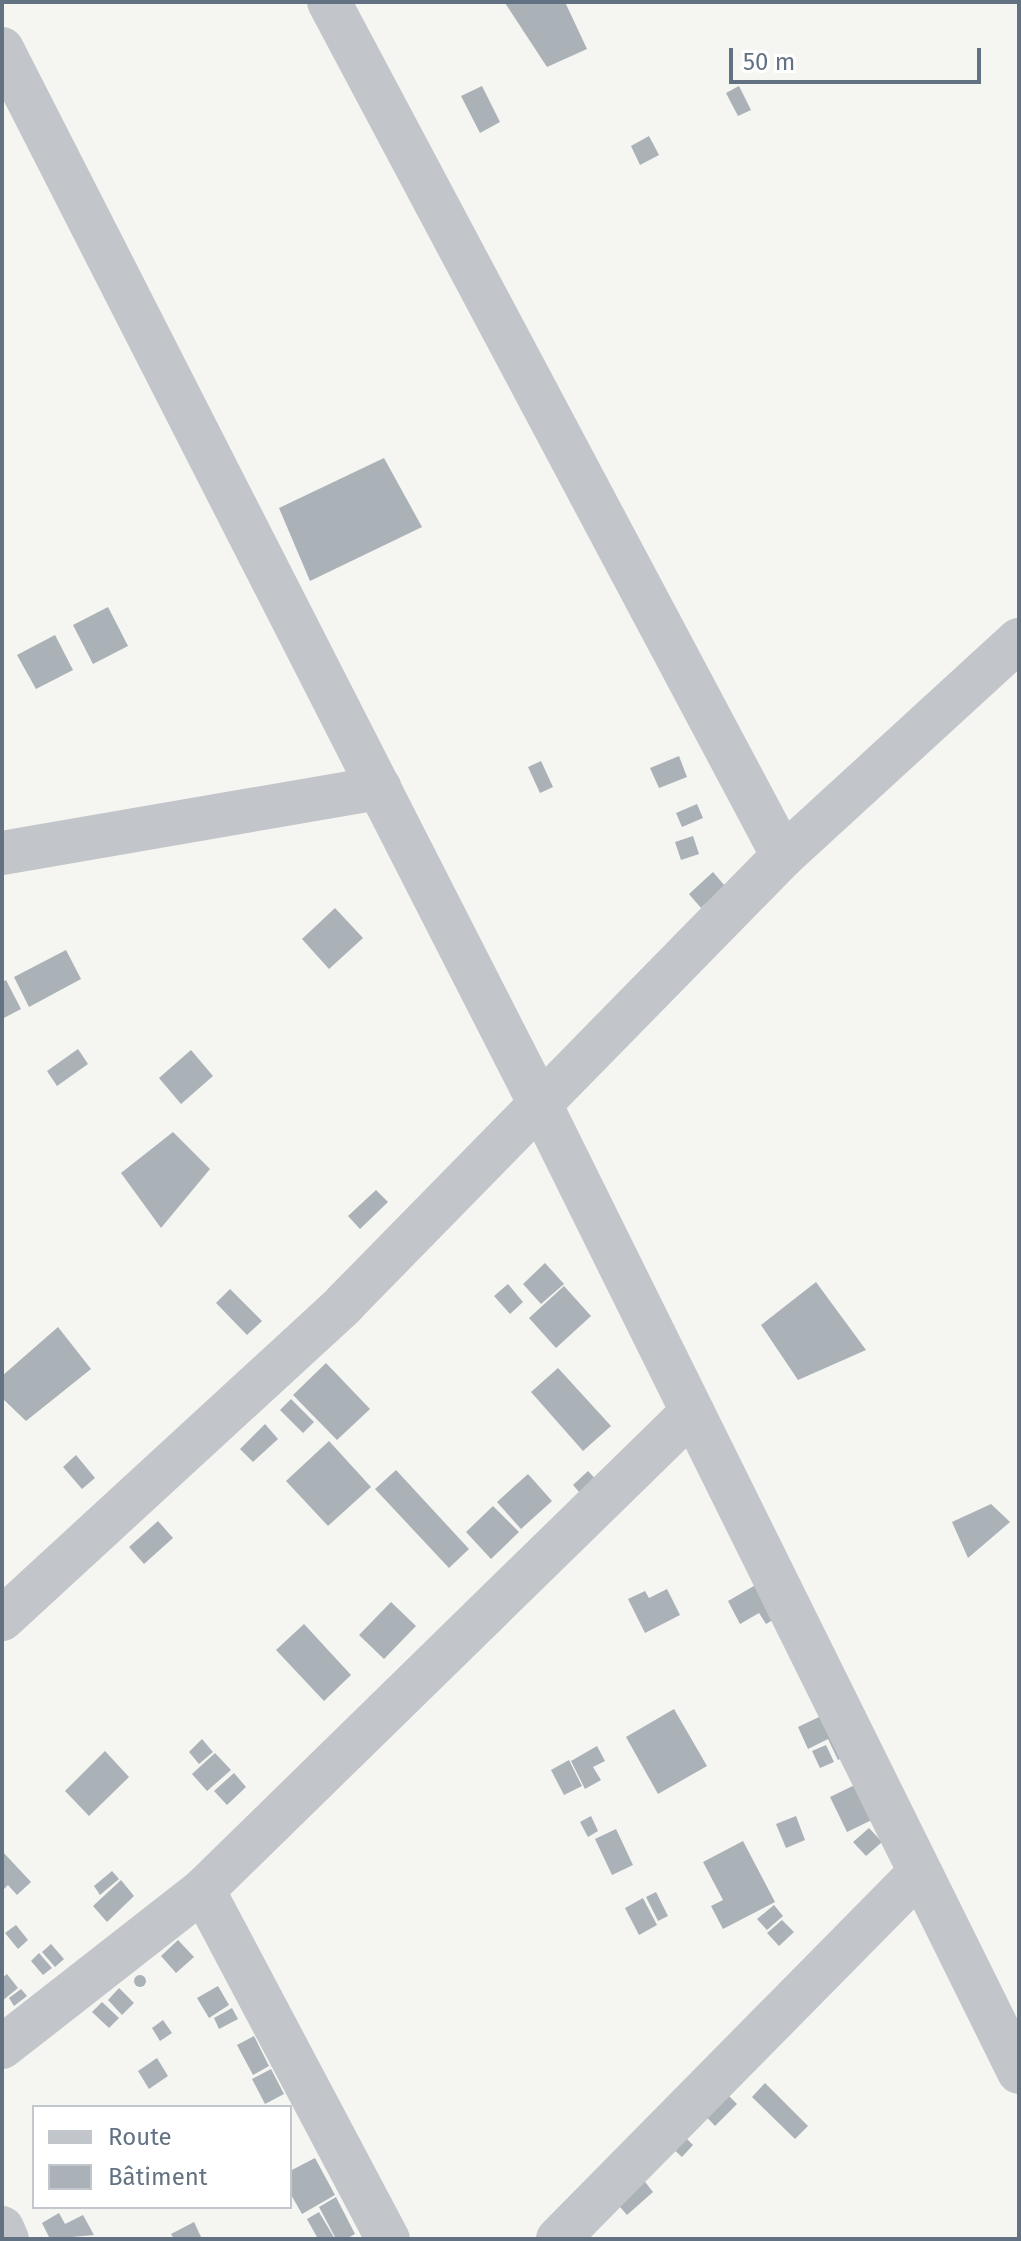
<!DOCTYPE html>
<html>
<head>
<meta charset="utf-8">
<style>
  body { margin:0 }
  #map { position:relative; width:1021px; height:2241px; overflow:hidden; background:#f5f5f1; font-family:"Fira Sans",sans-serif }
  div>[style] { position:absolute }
  .building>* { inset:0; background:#aab2b8 }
  .round { border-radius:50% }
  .minor>* { height:44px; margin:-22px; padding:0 22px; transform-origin:22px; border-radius:22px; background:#c2c5c9 }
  span { translate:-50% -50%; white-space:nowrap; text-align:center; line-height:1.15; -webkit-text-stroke:8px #fff; paint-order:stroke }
  .frame { position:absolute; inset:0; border:4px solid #637283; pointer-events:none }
  .legend { position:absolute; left:32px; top:2105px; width:260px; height:104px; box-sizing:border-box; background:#fff; border:2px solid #c1c7cd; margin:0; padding:10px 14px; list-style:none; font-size:24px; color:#637283 }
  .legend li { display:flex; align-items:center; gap:16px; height:40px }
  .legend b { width:40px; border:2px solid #c1c7cd }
  .scale { position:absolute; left:729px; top:48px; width:252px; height:36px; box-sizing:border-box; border:4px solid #637283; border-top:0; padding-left:10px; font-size:24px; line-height:28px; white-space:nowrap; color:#637283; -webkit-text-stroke:6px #fff; paint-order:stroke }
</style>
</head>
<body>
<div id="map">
  <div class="building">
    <div style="clip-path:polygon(565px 2px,587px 49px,547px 67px,505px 3px)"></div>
    <div style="clip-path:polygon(482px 86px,500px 122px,480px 133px,461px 96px)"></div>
    <div style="clip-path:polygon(739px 86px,751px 110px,738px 116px,726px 93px)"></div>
    <div style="clip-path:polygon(649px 136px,659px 155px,640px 165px,631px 146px)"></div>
    <div style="clip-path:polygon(384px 458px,422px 527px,310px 581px,279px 508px)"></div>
    <div style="clip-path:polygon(108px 607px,128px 646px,93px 664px,73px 625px)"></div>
    <div style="clip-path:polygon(55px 635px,73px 670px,36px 689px,17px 655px)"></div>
    <div style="clip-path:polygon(679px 756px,687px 777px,659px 788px,650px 768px)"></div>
    <div style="clip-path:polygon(541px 761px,553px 787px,540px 793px,528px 767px)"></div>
    <div style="clip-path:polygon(697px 804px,703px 818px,682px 827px,676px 813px)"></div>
    <div style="clip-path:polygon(693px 836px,699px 854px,681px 860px,675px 842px)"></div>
    <div style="clip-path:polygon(713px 872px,725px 886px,701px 908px,689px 894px)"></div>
    <div style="clip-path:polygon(335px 908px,363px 938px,329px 969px,302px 939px)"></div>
    <div style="clip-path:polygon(66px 950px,81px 979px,29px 1007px,14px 977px)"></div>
    <div style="clip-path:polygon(6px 980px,21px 1009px,2px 1019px,2px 982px)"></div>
    <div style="clip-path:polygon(78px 1049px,88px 1064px,57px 1086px,47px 1071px)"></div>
    <div style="clip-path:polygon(191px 1050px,213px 1076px,181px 1104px,159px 1078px)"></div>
    <div style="clip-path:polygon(173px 1132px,210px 1169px,161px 1228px,121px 1173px)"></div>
    <div style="clip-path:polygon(376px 1190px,388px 1202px,360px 1229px,348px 1216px)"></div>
    <div style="clip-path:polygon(545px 1263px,564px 1284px,541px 1304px,523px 1284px)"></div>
    <div style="clip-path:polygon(816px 1282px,866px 1350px,798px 1380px,761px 1325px)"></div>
    <div style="clip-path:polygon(508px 1284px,523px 1302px,510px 1314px,494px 1296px)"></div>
    <div style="clip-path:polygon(564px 1286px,591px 1316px,556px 1348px,529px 1318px)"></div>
    <div style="clip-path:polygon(230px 1289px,262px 1321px,247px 1335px,216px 1303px)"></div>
    <div style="clip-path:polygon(58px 1327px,91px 1369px,26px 1421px,2px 1398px,2px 1376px)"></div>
    <div style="clip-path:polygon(326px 1363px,370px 1409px,337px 1440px,293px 1395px)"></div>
    <div style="clip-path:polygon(558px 1368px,611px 1426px,583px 1451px,531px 1392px)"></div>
    <div style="clip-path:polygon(291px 1399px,314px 1422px,303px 1433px,280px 1410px)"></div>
    <div style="clip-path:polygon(265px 1424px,278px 1439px,253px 1462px,240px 1449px)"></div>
    <div style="clip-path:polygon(329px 1441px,371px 1487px,328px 1526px,286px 1481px)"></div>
    <div style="clip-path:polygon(76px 1455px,95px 1478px,82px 1489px,63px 1467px)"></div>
    <div style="clip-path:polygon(396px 1470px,469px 1549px,449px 1568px,375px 1489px)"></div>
    <div style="clip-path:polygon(588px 1471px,603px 1487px,587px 1501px,573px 1485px)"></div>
    <div style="clip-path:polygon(528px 1474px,552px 1501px,521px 1529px,497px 1502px)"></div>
    <div style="clip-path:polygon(991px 1504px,1010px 1522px,968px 1558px,952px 1522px)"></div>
    <div style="clip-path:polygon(493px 1506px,519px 1532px,491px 1559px,466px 1532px)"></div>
    <div style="clip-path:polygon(158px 1521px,173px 1538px,144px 1564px,129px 1547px)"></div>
    <div style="clip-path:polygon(759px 1583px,778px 1617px,766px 1624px,759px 1613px,740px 1624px,728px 1601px)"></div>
    <div style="clip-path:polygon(667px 1589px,680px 1615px,645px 1633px,628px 1599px,645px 1591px,649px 1598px)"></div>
    <div style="clip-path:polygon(391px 1602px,416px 1626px,384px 1659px,359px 1635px)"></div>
    <div style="clip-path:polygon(304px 1624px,351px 1675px,324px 1701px,276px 1650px)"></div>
    <div style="clip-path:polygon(674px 1709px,707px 1766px,658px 1794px,626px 1737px)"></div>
    <div style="clip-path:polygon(836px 1709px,856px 1751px,838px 1760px,828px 1739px,808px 1749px,798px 1727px)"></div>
    <div style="clip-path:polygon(202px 1739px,213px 1752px,199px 1764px,189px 1752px)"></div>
    <div style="clip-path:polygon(826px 1745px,834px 1762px,820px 1768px,812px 1751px)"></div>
    <div style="clip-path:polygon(597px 1746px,605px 1761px,593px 1767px,601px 1780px,585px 1789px,571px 1761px)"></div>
    <div style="clip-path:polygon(105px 1751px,129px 1777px,89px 1816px,65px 1791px)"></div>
    <div style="clip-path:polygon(215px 1753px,231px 1770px,207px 1791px,192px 1774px)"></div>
    <div style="clip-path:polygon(569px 1760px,582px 1786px,564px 1795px,551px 1770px)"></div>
    <div style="clip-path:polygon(234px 1773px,246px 1787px,227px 1805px,214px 1791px)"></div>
    <div style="clip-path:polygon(865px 1780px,882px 1815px,847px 1832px,830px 1797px)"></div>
    <div style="clip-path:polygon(591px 1816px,598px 1831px,588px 1837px,580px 1822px)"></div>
    <div style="clip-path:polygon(796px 1816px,805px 1840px,786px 1848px,776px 1824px)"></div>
    <div style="clip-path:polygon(869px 1828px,882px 1842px,866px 1856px,853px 1842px)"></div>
    <div style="clip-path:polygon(616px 1829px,633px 1865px,612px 1875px,595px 1839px)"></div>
    <div style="clip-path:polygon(743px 1841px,775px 1902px,723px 1929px,711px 1906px,723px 1900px,703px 1862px)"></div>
    <div style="clip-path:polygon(2px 1851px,31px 1882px,17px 1895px,8px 1885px,2px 1891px)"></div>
    <div style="clip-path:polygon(112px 1871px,119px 1879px,100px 1895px,94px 1886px)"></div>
    <div style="clip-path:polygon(121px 1880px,134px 1896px,107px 1922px,93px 1906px)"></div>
    <div style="clip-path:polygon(656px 1892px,668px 1916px,658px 1921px,646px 1897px)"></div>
    <div style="clip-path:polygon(643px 1898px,657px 1925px,639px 1935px,625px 1908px)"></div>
    <div style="clip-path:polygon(774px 1905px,783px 1916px,767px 1930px,757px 1919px)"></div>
    <div style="clip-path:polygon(782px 1920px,794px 1932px,779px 1946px,767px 1933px)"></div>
    <div style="clip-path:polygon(16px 1925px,28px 1940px,18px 1949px,5px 1933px)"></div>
    <div style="clip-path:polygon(178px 1940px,194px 1957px,176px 1973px,161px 1956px)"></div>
    <div style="clip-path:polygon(51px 1944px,64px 1959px,55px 1967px,42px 1952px)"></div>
    <div style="clip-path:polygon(39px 1953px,52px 1968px,43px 1975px,31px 1961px)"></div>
    <div style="clip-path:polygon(7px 1974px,18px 1988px,2px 2001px,2px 1978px)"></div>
    <div class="round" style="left:134px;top:1975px;width:12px;height:12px"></div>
    <div style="clip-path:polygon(218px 1986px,229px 2005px,209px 2018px,197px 1998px)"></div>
    <div style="clip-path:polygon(119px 1988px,134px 2003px,122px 2015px,108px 2000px)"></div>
    <div style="clip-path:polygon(21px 1989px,27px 1996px,14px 2006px,9px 1998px)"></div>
    <div style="clip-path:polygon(102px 2002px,119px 2018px,109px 2028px,92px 2012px)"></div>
    <div style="clip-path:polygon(232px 2008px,238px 2019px,219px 2029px,214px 2018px)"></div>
    <div style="clip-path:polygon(163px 2020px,172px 2033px,160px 2041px,152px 2028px)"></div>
    <div style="clip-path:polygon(254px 2036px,269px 2066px,253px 2075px,237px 2045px)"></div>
    <div style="clip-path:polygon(157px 2058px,168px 2076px,149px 2089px,138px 2071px)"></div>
    <div style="clip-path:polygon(271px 2069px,284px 2094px,265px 2104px,252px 2079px)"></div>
    <div style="clip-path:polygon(765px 2083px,808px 2126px,795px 2139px,752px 2097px)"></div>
    <div style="clip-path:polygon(723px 2090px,737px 2104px,715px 2126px,701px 2111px)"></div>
    <div style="clip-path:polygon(682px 2134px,693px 2145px,682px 2157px,671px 2147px)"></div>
    <div style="clip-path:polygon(315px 2158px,335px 2195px,302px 2214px,290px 2193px,290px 2171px)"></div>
    <div style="clip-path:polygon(642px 2178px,653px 2192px,627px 2215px,615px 2201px)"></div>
    <div style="clip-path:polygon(336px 2197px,355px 2234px,346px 2239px,336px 2239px,319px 2207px)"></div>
    <div style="clip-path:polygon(319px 2212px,335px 2239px,318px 2239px,307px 2219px)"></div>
    <div style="clip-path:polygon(59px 2213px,65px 2224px,83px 2215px,94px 2235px,50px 2239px,42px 2223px)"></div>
    <div style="clip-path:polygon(194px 2222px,202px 2239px,174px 2239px,171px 2234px)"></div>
  </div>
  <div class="minor">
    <div style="left:329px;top:2px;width:967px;rotate:62deg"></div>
    <div style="left:2px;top:49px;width:1184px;rotate:62.98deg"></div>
    <div style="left:540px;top:1104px;width:1080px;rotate:63.67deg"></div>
    <div style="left:2px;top:853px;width:383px;rotate:-9.8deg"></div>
    <div style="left:2px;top:1619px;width:465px;rotate:-42.6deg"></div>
    <div style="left:344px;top:1304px;width:627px;rotate:-45.58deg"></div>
    <div style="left:783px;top:856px;width:320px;rotate:-42.5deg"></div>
    <div style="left:203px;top:1890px;width:395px;rotate:62.1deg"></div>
    <div style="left:2px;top:2047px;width:255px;rotate:-38deg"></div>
    <div style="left:203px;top:1890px;width:684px;rotate:-44.35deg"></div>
    <div style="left:2px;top:2228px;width:12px;rotate:66deg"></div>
    <div style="left:558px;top:2239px;width:515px;rotate:-45.39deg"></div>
  </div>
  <div class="frame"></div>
  <ul class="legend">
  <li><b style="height:10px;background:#c2c5c9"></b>Route</li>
  <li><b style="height:22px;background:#aab2b8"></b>Bâtiment</li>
  </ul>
  <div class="scale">50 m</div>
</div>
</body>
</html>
